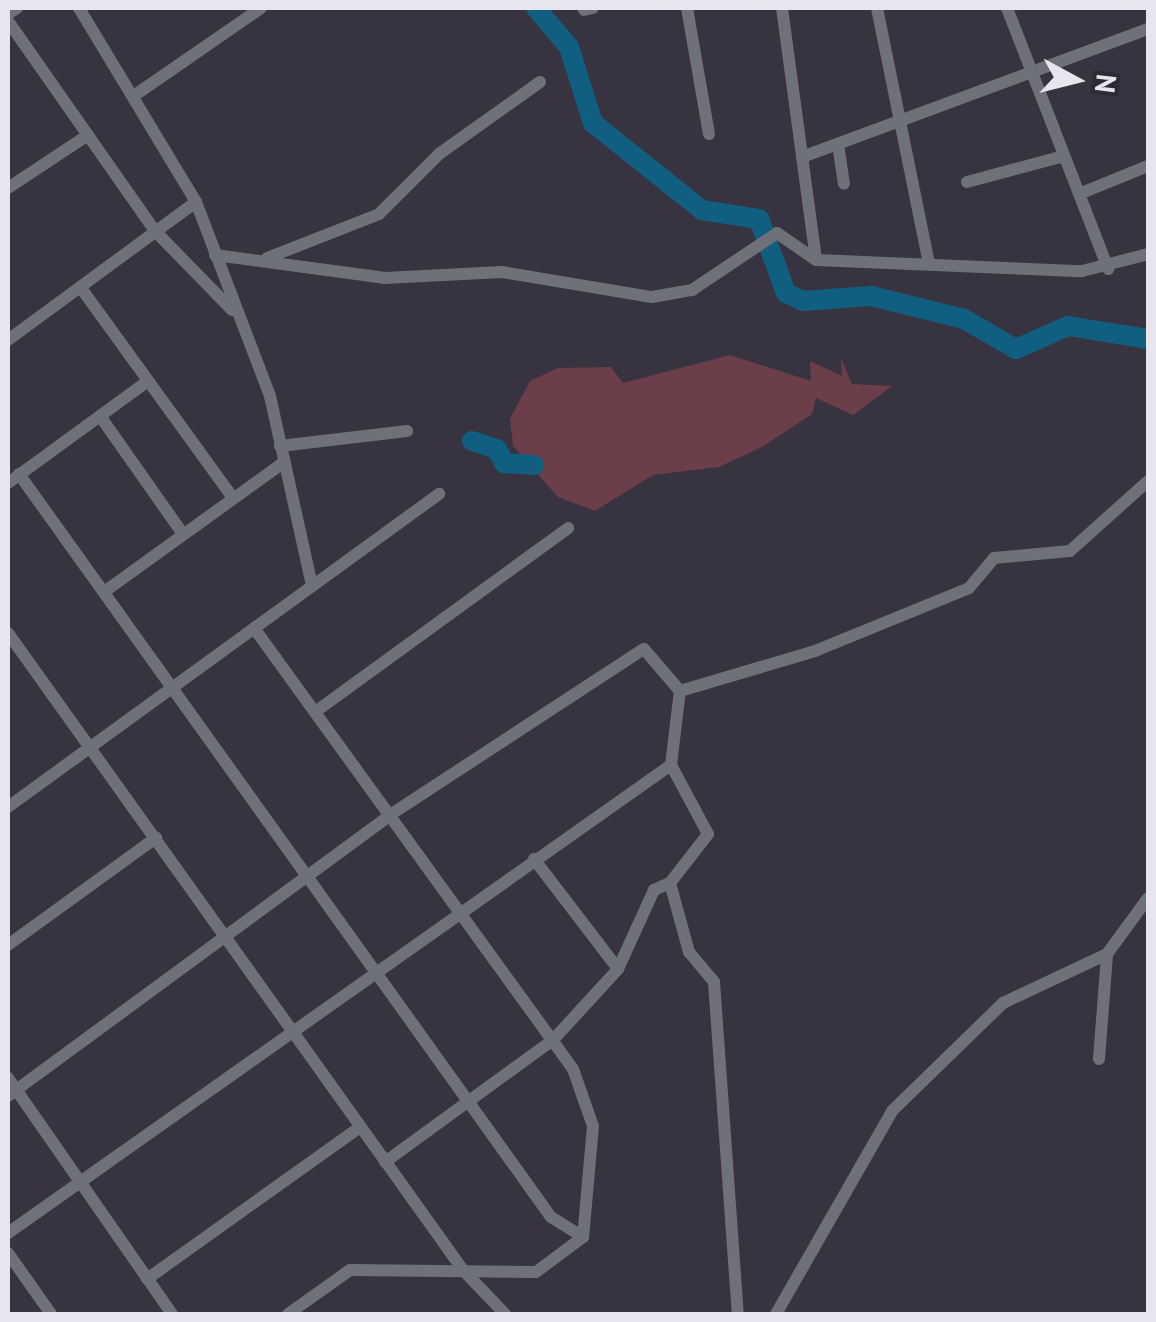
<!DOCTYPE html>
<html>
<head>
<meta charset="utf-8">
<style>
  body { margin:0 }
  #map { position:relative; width:1156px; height:1322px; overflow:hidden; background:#373341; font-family:"PT Sans",sans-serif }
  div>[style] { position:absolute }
  .green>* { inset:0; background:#6b3e49 }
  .river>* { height:20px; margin:-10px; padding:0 10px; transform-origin:10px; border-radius:10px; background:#115f80 }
  .street>* { height:12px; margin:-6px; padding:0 6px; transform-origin:6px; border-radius:6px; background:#6e7177 }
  span { translate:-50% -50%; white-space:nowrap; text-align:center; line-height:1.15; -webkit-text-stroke:8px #2d2936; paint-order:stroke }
  .frame { position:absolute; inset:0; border:10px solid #e7e5ed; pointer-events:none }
  .north { position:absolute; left:1026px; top:30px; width:100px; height:100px; -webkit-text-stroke:8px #2d2936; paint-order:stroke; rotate:97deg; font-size:28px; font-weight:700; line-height:40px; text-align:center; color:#e7e5ed }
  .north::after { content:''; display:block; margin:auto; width:35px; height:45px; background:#e7e5ed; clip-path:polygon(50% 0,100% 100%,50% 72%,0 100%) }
</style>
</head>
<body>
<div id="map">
  <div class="green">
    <div style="clip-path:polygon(730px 355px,811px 381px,810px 361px,842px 376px,841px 358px,852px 384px,892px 386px,853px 415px,816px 398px,812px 414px,762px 447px,719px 467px,653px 475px,595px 511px,558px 497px,513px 446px,510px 419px,530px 381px,558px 368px,611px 367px,623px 383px)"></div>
  </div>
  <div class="river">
    <div style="left:536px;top:8px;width:51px;rotate:49.8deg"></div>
    <div style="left:569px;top:47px;width:80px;rotate:72.5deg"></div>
    <div style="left:593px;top:123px;width:139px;rotate:38.6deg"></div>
    <div style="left:702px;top:210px;width:58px;rotate:9deg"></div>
    <div style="left:759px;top:219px;width:79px;rotate:70deg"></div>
    <div style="left:786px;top:293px;width:19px;rotate:25deg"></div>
    <div style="left:803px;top:301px;width:68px;rotate:-4.2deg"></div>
    <div style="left:871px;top:296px;width:96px;rotate:13.9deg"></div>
    <div style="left:964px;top:319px;width:60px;rotate:30deg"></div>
    <div style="left:1016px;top:349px;width:57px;rotate:-23.9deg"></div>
    <div style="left:1068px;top:326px;width:81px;rotate:9.2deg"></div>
    <div style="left:472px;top:441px;width:26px;rotate:18deg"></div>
    <div style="left:497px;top:449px;width:16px;rotate:63deg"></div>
    <div style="left:504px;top:463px;width:30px;rotate:4deg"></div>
  </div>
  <div class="street">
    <div style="left:79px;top:8px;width:227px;rotate:58.9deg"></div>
    <div style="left:196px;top:202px;width:208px;rotate:69.1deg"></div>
    <div style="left:270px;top:396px;width:194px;rotate:77.5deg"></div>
    <div style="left:687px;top:8px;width:128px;rotate:80.1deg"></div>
    <div style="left:782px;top:8px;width:254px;rotate:82.3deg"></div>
    <div style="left:877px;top:8px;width:260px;rotate:78.5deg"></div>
    <div style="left:1007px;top:8px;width:280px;rotate:68.8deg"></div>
    <div style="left:584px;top:10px;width:9px;rotate:-13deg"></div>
    <div style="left:8px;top:14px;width:11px;rotate:-34deg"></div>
    <div style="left:8px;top:21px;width:258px;rotate:55deg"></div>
    <div style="left:156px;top:232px;width:109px;rotate:45.7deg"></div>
    <div style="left:135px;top:95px;width:153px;rotate:-34.6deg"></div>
    <div style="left:838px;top:144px;width:40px;rotate:81.5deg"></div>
    <div style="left:802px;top:157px;width:369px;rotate:-20.3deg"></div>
    <div style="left:967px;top:182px;width:100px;rotate:-15deg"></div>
    <div style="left:8px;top:188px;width:96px;rotate:-33.5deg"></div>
    <div style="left:1079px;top:194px;width:74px;rotate:-22.1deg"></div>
    <div style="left:215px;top:255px;width:172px;rotate:7.7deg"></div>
    <div style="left:385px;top:278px;width:117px;rotate:-2.9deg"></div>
    <div style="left:502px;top:272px;width:152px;rotate:9.5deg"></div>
    <div style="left:652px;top:297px;width:41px;rotate:-9.9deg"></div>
    <div style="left:692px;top:290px;width:102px;rotate:-33.8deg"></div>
    <div style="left:777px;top:233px;width:47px;rotate:34.7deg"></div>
    <div style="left:816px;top:260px;width:266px;rotate:2.4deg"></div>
    <div style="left:1082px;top:271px;width:68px;rotate:-14.4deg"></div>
    <div style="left:267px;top:258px;width:120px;rotate:-21.4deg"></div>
    <div style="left:379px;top:214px;width:85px;rotate:-45deg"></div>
    <div style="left:439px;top:154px;width:124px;rotate:-35.5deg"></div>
    <div style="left:81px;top:288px;width:259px;rotate:54.1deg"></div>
    <div style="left:8px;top:340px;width:233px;rotate:-36.3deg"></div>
    <div style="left:100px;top:416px;width:144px;rotate:54.9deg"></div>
    <div style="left:280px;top:446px;width:128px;rotate:-6.7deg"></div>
    <div style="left:19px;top:474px;width:914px;rotate:54.4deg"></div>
    <div style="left:551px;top:1217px;width:38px;rotate:32deg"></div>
    <div style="left:8px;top:483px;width:173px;rotate:-36.1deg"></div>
    <div style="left:104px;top:592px;width:222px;rotate:-35.8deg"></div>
    <div style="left:254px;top:628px;width:544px;rotate:54.12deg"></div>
    <div style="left:573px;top:1069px;width:60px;rotate:70.7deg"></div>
    <div style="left:593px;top:1126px;width:111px;rotate:95.1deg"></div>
    <div style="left:583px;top:1237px;width:59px;rotate:143.3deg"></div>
    <div style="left:536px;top:1272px;width:186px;rotate:-179.4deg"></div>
    <div style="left:350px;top:1270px;width:76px;rotate:144.6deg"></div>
    <div style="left:8px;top:633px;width:783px;rotate:54.46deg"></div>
    <div style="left:463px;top:1270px;width:61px;rotate:46.3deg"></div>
    <div style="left:315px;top:712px;width:313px;rotate:-36deg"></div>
    <div style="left:671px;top:765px;width:78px;rotate:61.8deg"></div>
    <div style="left:708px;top:834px;width:62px;rotate:127.8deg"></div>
    <div style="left:670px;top:883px;width:72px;rotate:74.6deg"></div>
    <div style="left:689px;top:952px;width:39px;rotate:50deg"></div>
    <div style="left:714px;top:982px;width:333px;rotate:85.9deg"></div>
    <div style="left:8px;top:807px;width:533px;rotate:-35.99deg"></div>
    <div style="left:534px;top:859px;width:138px;rotate:52.6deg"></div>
    <div style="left:8px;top:945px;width:183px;rotate:-35.9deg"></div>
    <div style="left:1099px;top:1059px;width:105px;rotate:-85.6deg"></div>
    <div style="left:8px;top:1078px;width:287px;rotate:55.2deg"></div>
    <div style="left:8px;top:1096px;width:474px;rotate:-36.3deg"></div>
    <div style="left:390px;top:815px;width:303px;rotate:-33.2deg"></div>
    <div style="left:644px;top:649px;width:55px;rotate:49.4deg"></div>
    <div style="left:385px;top:1162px;width:208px;rotate:-36deg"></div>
    <div style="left:553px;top:1040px;width:96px;rotate:-47.5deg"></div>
    <div style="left:618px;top:969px;width:87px;rotate:-65.5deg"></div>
    <div style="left:654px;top:890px;width:17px;rotate:-24deg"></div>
    <div style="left:8px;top:1233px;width:812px;rotate:-35.22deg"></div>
    <div style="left:671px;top:765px;width:75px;rotate:-83.1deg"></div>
    <div style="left:680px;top:691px;width:141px;rotate:-16.5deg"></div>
    <div style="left:815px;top:651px;width:166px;rotate:-22.2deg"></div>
    <div style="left:969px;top:588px;width:39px;rotate:-50deg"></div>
    <div style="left:994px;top:558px;width:76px;rotate:-5.3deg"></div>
    <div style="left:1070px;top:551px;width:105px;rotate:-41.9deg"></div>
    <div style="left:8px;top:1253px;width:75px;rotate:54.8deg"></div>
    <div style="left:147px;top:1279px;width:262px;rotate:-35.5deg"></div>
    <div style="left:776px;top:1314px;width:235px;rotate:-60.2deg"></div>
    <div style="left:893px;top:1110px;width:153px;rotate:-44.2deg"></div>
    <div style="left:1003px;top:1003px;width:115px;rotate:-25.2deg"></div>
    <div style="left:1107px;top:954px;width:69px;rotate:-53.8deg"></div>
  </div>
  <div class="frame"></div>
  <div class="north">N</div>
</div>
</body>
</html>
